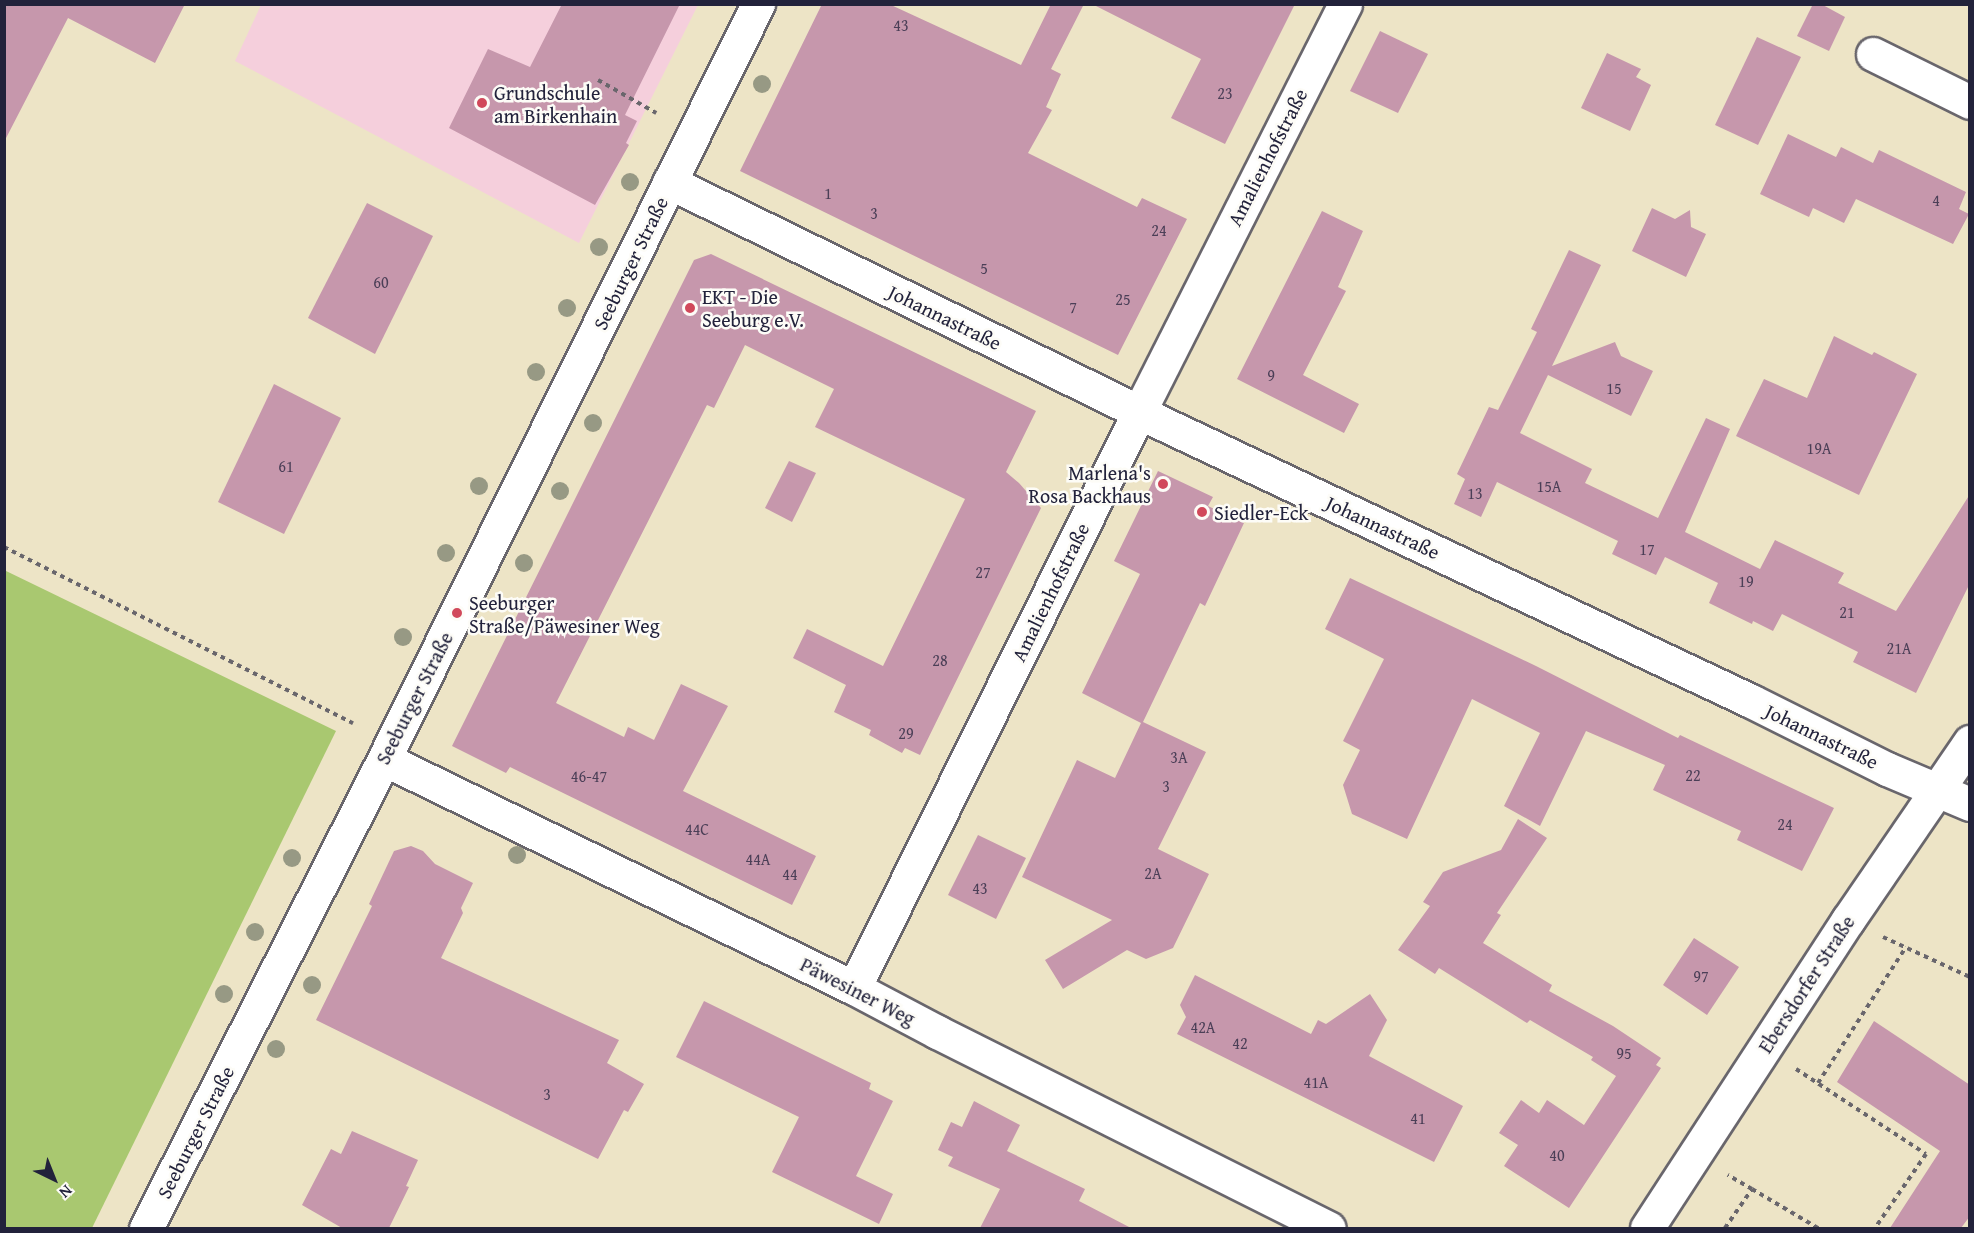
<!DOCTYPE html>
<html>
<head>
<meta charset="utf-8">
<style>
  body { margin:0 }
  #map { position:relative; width:1974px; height:1233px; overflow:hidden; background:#ede4c6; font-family:"Gentium Book Plus",serif }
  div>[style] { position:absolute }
  .built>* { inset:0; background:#f5cfdc }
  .green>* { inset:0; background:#a9c870 }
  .building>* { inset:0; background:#c697ac }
  .path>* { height:4px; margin-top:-2px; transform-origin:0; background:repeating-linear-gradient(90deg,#69666c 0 4.5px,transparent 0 9px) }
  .roads { filter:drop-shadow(2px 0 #69666c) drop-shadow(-2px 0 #69666c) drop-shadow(0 2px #69666c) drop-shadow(0 -2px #69666c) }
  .minor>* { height:33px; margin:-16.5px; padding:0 16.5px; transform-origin:16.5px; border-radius:16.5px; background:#fff }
  .tertiary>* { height:33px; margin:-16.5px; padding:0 16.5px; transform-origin:16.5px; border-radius:16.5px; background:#fff }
  .trees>* { width:18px; height:18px; margin:-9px; border-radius:50%; background:#979984 }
  .dots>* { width:16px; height:16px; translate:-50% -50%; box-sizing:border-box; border:3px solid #fdfcf7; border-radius:50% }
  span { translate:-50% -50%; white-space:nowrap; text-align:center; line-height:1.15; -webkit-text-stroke:5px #fdfcf7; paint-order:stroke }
  .number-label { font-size:16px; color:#4b3f57 }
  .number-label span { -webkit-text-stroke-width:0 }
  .poi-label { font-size:20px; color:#22223b }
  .left { translate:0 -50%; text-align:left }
  .right { translate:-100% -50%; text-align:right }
  .street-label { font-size:20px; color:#22223b }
  .frame { position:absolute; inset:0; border:6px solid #22223b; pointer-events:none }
  .north { position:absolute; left:24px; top:1149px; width:60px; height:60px; -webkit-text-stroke:4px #fdfcf7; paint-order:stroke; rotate:137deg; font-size:16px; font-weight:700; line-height:24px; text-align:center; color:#22223b }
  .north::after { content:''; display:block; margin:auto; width:21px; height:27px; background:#22223b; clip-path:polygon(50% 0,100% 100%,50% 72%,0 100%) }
</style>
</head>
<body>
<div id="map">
  <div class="built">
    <div style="clip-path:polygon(261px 5px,698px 5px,579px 243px,235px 61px)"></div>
  </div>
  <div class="green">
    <div style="clip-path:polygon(4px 570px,336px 731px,92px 1228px,5px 1228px)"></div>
  </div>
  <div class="building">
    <div style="clip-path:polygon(4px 4px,185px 4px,155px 63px,68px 18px,4px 142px)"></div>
    <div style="clip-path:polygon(562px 4px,680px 4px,625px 115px,637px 121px,626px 143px,629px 145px,595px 205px,449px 128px,488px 49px,530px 67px)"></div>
    <div style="clip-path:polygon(822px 4px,891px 5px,1021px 65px,1051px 4px,1084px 4px,1051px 69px,1061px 74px,1046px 107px,1052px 110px,1028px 153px,1137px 207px,1142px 198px,1187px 219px,1118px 355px,740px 171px)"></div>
    <div style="clip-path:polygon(1092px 4px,1295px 4px,1225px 144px,1171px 118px,1201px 59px)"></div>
    <div style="clip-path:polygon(1813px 4px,1821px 4px,1845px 17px,1829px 51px,1797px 36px)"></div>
    <div style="clip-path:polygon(1380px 31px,1428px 54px,1398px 113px,1350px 91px)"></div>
    <div style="clip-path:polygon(1757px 37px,1801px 57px,1758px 145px,1715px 125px)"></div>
    <div style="clip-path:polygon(1607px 53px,1641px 69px,1636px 77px,1651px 85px,1630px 131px,1581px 108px)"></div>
    <div style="clip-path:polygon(1788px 134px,1836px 157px,1841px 147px,1873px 163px,1879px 150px,1966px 192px,1959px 209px,1969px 214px,1953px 244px,1856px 199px,1844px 223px,1813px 208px,1809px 217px,1760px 194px)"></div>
    <div style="clip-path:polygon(367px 203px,433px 236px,375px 354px,308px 318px)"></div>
    <div style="clip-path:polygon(1652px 208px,1675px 219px,1690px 210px,1691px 227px,1706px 234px,1686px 277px,1632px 251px)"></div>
    <div style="clip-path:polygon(1322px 211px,1363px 231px,1338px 287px,1346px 291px,1303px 375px,1359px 404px,1344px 433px,1237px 379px)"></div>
    <div style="clip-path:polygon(1569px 250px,1601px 265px,1552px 366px,1615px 342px,1621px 356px,1653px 371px,1631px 416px,1548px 375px,1520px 433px,1592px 469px,1585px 483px,1658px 518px,1706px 418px,1730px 429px,1685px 532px,1760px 569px,1775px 540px,1844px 573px,1838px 583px,1896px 611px,1970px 494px,1970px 583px,1916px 693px,1853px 662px,1858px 652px,1782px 614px,1773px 631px,1753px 621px,1752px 624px,1709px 603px,1718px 583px,1665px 557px,1656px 575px,1612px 554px,1618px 541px,1497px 482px,1481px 517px,1454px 504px,1465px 479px,1457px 474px,1489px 407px,1498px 410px,1537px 332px,1531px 329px)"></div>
    <div style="clip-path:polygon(711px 254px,1036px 411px,1006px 472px,1019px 483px,1041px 508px,920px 755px,905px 748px,902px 753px,869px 735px,871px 730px,834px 712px,846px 685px,793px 658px,807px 629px,883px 666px,965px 499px,815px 427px,834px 389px,745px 345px,714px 408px,707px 405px,556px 703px,624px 737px,628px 727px,654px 740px,681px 684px,728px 706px,683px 791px,816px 856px,792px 905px,510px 767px,506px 773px,452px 746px,694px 260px)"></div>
    <div style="clip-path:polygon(1834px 336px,1872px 355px,1874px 352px,1917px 374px,1859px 495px,1736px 436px,1764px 379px,1807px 398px)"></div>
    <div style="clip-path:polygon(274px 384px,341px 418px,284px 534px,218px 502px)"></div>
    <div style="clip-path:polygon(789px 461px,816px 473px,792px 522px,765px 508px)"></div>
    <div style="clip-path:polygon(1158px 471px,1213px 497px,1208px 506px,1244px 523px,1205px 606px,1200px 603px,1143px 722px,1206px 752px,1158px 849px,1209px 874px,1173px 948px,1146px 959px,1127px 950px,1063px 989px,1045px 960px,1112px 920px,1022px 877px,1077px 760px,1115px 778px,1141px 723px,1082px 693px,1140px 574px,1114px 561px)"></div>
    <div style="clip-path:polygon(1350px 578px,1536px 666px,1678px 738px,1680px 735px,1834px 808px,1802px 871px,1737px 840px,1741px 831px,1653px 790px,1665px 765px,1586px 731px,1540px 826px,1504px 806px,1540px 733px,1472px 699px,1407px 839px,1352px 814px,1343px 785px,1360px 750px,1343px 741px,1384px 659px,1325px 629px)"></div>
    <div style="clip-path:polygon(1518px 819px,1547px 838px,1497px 913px,1501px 915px,1483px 943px,1552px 985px,1549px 991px,1613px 1026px,1661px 1058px,1656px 1065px,1661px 1068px,1569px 1208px,1504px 1166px,1518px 1145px,1499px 1133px,1521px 1100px,1539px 1113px,1547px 1100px,1584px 1125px,1616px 1076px,1591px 1060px,1593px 1057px,1530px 1020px,1527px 1023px,1439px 968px,1435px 974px,1398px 950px,1430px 906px,1423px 902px,1443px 872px,1501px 850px)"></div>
    <div style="clip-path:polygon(978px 835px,1026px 858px,996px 919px,948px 895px)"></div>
    <div style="clip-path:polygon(411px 846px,423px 851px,435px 864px,473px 883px,461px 908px,463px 913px,441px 958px,619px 1040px,607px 1063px,644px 1084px,628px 1112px,624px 1110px,598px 1159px,316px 1020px,372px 906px,369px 904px,394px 851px)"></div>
    <div style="clip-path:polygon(1694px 938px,1739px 967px,1707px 1015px,1663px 985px)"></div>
    <div style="clip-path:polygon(1195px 975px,1311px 1034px,1318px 1020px,1326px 1024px,1370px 994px,1387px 1020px,1369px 1056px,1463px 1106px,1434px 1162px,1177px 1034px,1186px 1017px,1180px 1005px)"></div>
    <div style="clip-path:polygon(704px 1001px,871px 1083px,869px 1089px,893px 1101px,856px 1176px,893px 1194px,879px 1224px,772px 1172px,799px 1117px,676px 1057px)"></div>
    <div style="clip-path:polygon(1874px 1021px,1970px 1085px,1970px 1216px,1961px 1228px,1890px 1228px,1940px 1151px,1837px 1082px)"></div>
    <div style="clip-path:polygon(974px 1101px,1020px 1125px,1007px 1151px,1085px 1189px,1079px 1201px,1131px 1228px,980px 1228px,1000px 1189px,948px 1166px,953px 1157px,938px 1150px,951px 1122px,962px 1127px)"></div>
    <div style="clip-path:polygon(352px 1131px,418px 1160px,406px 1186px,409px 1187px,389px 1228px,342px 1228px,302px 1205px,331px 1149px,341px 1154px)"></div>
  </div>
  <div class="path">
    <div style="left:598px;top:80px;width:67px;rotate:29.6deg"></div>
    <div style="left:4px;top:547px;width:391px;rotate:26.8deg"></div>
    <div style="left:1883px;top:937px;width:96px;rotate:24.7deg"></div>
    <div style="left:1796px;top:1069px;width:155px;rotate:33.2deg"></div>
    <div style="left:1926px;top:1154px;width:90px;rotate:124.6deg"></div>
    <div style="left:1818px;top:1083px;width:162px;rotate:-57.1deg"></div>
    <div style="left:1752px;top:1189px;width:77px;rotate:30.6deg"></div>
    <div style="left:1725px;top:1228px;width:47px;rotate:-55.3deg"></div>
    <div style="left:1752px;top:1189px;width:28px;rotate:-150deg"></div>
  </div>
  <div class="roads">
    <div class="minor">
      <div style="left:1873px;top:54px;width:108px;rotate:26.3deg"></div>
      <div style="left:669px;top:182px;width:558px;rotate:26.06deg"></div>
      <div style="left:1170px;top:427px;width:642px;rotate:25.25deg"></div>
      <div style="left:1751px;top:701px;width:152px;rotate:26.6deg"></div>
      <div style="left:1887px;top:769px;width:90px;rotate:22.9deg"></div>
      <div style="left:854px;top:988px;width:643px;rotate:-63.67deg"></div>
      <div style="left:1139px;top:412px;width:457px;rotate:-63.2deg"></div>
      <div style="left:1647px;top:1228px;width:368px;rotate:-56.9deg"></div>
      <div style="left:1848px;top:920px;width:216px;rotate:-55.6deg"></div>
    </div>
    <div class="tertiary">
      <div style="left:384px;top:759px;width:523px;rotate:25.98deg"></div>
      <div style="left:854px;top:988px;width:94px;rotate:27.9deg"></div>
      <div style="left:937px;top:1032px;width:438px;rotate:26.6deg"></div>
      <div style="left:146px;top:1228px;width:526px;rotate:-63.09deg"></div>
      <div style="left:384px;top:759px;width:843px;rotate:-63.65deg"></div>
    </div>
  </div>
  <div class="trees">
    <div style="left:762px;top:84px"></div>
    <div style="left:630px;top:182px"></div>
    <div style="left:599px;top:247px"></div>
    <div style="left:567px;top:308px"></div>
    <div style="left:536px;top:372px"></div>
    <div style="left:593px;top:423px"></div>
    <div style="left:479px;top:486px"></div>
    <div style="left:560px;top:491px"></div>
    <div style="left:446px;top:553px"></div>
    <div style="left:524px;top:563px"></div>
    <div style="left:403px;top:637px"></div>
    <div style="left:517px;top:855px"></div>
    <div style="left:292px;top:858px"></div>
    <div style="left:255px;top:932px"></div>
    <div style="left:312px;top:985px"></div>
    <div style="left:224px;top:994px"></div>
    <div style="left:276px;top:1049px"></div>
  </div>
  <div class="dots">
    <div style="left:482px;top:103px;background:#d1495b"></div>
    <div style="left:690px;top:308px;background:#d1495b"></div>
    <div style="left:1163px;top:484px;background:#d1495b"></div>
    <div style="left:1202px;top:512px;background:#d1495b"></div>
    <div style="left:457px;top:613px;background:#d1495b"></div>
  </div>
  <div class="number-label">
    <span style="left:901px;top:25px">43</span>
    <span style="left:1225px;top:93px">23</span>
    <span style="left:828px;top:193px">1</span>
    <span style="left:1936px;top:200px">4</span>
    <span style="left:874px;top:213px">3</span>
    <span style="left:1159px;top:230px">24</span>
    <span style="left:984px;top:268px">5</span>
    <span style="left:381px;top:282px">60</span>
    <span style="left:1123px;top:299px">25</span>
    <span style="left:1073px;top:307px">7</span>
    <span style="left:1271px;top:375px">9</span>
    <span style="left:1614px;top:388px">15</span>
    <span style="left:1819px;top:448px">19A</span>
    <span style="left:286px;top:466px">61</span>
    <span style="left:1549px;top:486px">15A</span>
    <span style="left:1475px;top:493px">13</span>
    <span style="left:1647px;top:549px">17</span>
    <span style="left:983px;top:572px">27</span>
    <span style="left:1746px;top:581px">19</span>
    <span style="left:1847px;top:612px">21</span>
    <span style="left:1899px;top:648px">21A</span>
    <span style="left:940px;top:660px">28</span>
    <span style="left:906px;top:733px">29</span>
    <span style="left:1179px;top:757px">3A</span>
    <span style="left:1693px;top:775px">22</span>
    <span style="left:589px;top:776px">46-47</span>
    <span style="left:1166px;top:786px">3</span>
    <span style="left:1785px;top:824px">24</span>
    <span style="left:697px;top:829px">44C</span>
    <span style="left:758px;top:859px">44A</span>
    <span style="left:1153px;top:873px">2A</span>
    <span style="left:790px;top:874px">44</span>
    <span style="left:980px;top:888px">43</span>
    <span style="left:1701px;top:976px">97</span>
    <span style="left:1203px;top:1027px">42A</span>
    <span style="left:1240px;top:1043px">42</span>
    <span style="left:1624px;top:1053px">95</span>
    <span style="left:1316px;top:1082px">41A</span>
    <span style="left:547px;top:1094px">3</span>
    <span style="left:1418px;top:1118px">41</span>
    <span style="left:1557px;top:1155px">40</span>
  </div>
  <div class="poi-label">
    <span class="left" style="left:494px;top:104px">Grundschule<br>am Birkenhain</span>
    <span class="left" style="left:702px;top:308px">EKT - Die<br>Seeburg e.V.</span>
    <span class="right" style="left:1151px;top:484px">Marlena's<br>Rosa Backhaus</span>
    <span class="left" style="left:1214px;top:512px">Siedler-Eck</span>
    <span class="left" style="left:469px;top:614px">Seeburger<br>Straße/Päwesiner Weg</span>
  </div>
  <div class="street-label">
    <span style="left:1267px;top:157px;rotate:-63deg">Amalienhofstraße</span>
    <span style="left:630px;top:263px;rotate:-64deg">Seeburger Straße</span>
    <span style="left:945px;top:317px;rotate:26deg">Johannastraße</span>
    <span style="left:1383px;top:527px;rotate:25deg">Johannastraße</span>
    <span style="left:1050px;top:592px;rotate:-64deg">Amalienhofstraße</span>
    <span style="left:414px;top:698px;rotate:-63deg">Seeburger Straße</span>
    <span style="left:1822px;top:736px;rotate:26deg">Johannastraße</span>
    <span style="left:1806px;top:984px;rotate:-57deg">Ebersdorfer Straße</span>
    <span style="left:858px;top:991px;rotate:27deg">Päwesiner Weg</span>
    <span style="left:195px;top:1132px;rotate:-63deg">Seeburger Straße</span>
  </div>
  <div class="frame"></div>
  <div class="north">N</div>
</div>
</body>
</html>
